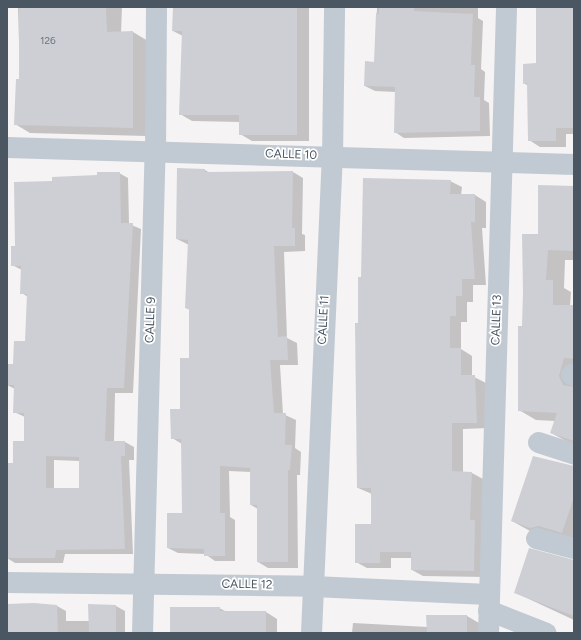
<!DOCTYPE html>
<html>
<head>
<meta charset="utf-8">
<style>
  body { margin:0 }
  #map { position:relative; width:581px; height:640px; overflow:hidden; background:#f5f3f3; font-family:Figtree,sans-serif }
  div>[style] { position:absolute }
  .shadow>* { inset:0; background:#0003 }
  .building>* { inset:0; background:#cdcfd5 }
  .minor>* { height:21px; margin:-10.5px; padding:0 10.5px; transform-origin:10.5px; border-radius:10.5px; background:#c1cad2 }
  span { translate:-50% -50%; white-space:nowrap; text-align:center; line-height:1.15; -webkit-text-stroke:3.5px #fff; paint-order:stroke }
  .number-label { font-size:10px; color:#6b747e }
  .number-label span { -webkit-text-stroke-width:0 }
  .street-label { font-size:12px; color:#4a5661 }
  .frame { position:absolute; inset:0; border:8px solid #4a5661; pointer-events:none }
</style>
</head>
<body>
<div id="map">
  <div class="shadow">
    <div style="clip-path:polygon(18px 7px,122px 7px,121px 33px,133px 32px,148px 41px,147px 136px,30px 133px,15px 124px,20px 80px)"></div>
    <div style="clip-path:polygon(174px 7px,309px 7px,309px 141px,252px 141px,240px 134px,240px 122px,192px 121px,180px 114px,183px 36px,173px 31px)"></div>
    <div style="clip-path:polygon(377px 7px,478px 7px,478px 18px,483px 21px,481px 69px,485px 72px,484px 100px,489px 103px,490px 136px,404px 138px,395px 132px,396px 92px,375px 91px,365px 86px,375px 63px)"></div>
    <div style="clip-path:polygon(537px 7px,574px 7px,574px 134px,566px 134px,566px 147px,540px 147px,529px 140px,528px 86px,524px 83px,537px 64px)"></div>
    <div style="clip-path:polygon(178px 169px,205px 170px,210px 173px,293px 172px,303px 178px,302px 234px,305px 235px,305px 251px,284px 252px,287px 338px,297px 343px,298px 365px,280px 365px,283px 414px,296px 420px,295px 448px,301px 452px,300px 475px,297px 475px,298px 568px,268px 568px,258px 562px,258px 509px,251px 505px,251px 472px,229px 471px,230px 517px,235px 520px,235px 561px,215px 561px,205px 554px,178px 553px,168px 548px,183px 514px,182px 444px,172px 438px,181px 410px,190px 359px,190px 310px,186px 308px,189px 245px,177px 239px)"></div>
    <div style="clip-path:polygon(evenodd,119px 173px,128px 178px,129px 224px,141px 229px,133px 393px,115px 393px,114px 442px,125px 442px,134px 447px,134px 460px,129px 460px,133px 554px,65px 554px,63px 563px,15px 563px,7px 558px,7px 464px,14px 464px,25px 442px,25px 417px,14px 412px,15px 389px,7px 385px,26px 342px,28px 297px,22px 293px,22px 270px,12px 265px,16px 247px,53px 182px,119px 173px,54px 460px,80px 461px,80px 489px,54px 489px,54px 460px)"></div>
    <div style="clip-path:polygon(450px 181px,462px 187px,461px 195px,475px 195px,486px 202px,486px 228px,482px 228px,486px 285px,473px 285px,473px 302px,467px 302px,467px 322px,461px 322px,461px 349px,472px 356px,472px 376px,486px 383px,488px 428px,463px 429px,463px 472px,472px 473px,483px 479px,485px 577px,423px 576px,412px 570px,412px 558px,391px 558px,391px 568px,367px 568px,356px 562px,372px 525px,372px 494px,358px 488px,359px 324px,362px 278px)"></div>
    <div style="clip-path:polygon(574px 187px,574px 260px,565px 260px,564px 288px,571px 292px,570px 306px,574px 306px,574px 445px,551px 433px,555px 421px,536px 420px,519px 410px,523px 327px,539px 235px)"></div>
    <div style="clip-path:polygon(574px 466px,574px 541px,530px 531px,512px 521px)"></div>
    <div style="clip-path:polygon(574px 560px,574px 620px,516px 593px,571px 561px)"></div>
    <div style="clip-path:polygon(7px 605px,57px 606px,66px 611px,66px 621px,89px 621px,116px 606px,125px 611px,125px 633px,7px 633px)"></div>
    <div style="clip-path:polygon(219px 608px,227px 612px,266px 612px,277px 619px,277px 633px,171px 633px)"></div>
    <div style="clip-path:polygon(467px 616px,479px 623px,479px 633px,352px 633px,353px 623px,428px 627px)"></div>
  </div>
  <div class="building">
    <div style="clip-path:polygon(19px 7px,106px 7px,107px 32px,133px 31px,133px 128px,14px 125px,16px 79px,19px 79px)"></div>
    <div style="clip-path:polygon(173px 7px,297px 7px,297px 135px,239px 135px,239px 115px,179px 115px,182px 31px,172px 31px)"></div>
    <div style="clip-path:polygon(379px 7px,414px 7px,414px 11px,473px 14px,471px 65px,475px 65px,474px 97px,480px 97px,480px 131px,394px 133px,395px 87px,364px 86px,365px 61px,374px 62px,376px 13px,379px 14px)"></div>
    <div style="clip-path:polygon(536px 7px,574px 7px,574px 128px,556px 128px,556px 141px,528px 141px,527px 83px,523px 84px,523px 64px,536px 63px)"></div>
    <div style="clip-path:polygon(177px 168px,205px 169px,205px 172px,293px 171px,292px 228px,295px 228px,295px 246px,274px 246px,278px 337px,287px 336px,288px 360px,270px 360px,274px 413px,286px 413px,285px 445px,292px 445px,290px 470px,288px 470px,288px 562px,257px 562px,257px 505px,250px 505px,250px 468px,220px 466px,220px 513px,225px 513px,225px 556px,204px 556px,204px 549px,167px 548px,167px 513px,182px 513px,181px 439px,171px 439px,170px 409px,180px 409px,180px 358px,189px 358px,189px 309px,185px 308px,188px 240px,176px 239px)"></div>
    <div style="clip-path:polygon(evenodd,97px 172px,120px 172px,121px 223px,133px 223px,124px 388px,107px 388px,105px 441px,125px 441px,125px 456px,121px 456px,125px 549px,56px 550px,55px 558px,7px 558px,7px 463px,13px 463px,13px 441px,24px 441px,24px 413px,13px 413px,14px 385px,7px 385px,7px 364px,13px 364px,14px 341px,25px 341px,27px 294px,20px 294px,21px 266px,11px 266px,11px 246px,15px 246px,14px 182px,52px 181px,52px 177px,97px 175px,97px 172px,46px 456px,79px 457px,79px 488px,46px 488px,46px 456px)"></div>
    <div style="clip-path:polygon(363px 178px,451px 180px,450px 194px,475px 194px,475px 222px,471px 222px,475px 279px,462px 279px,462px 296px,456px 296px,456px 316px,450px 316px,450px 348px,461px 348px,461px 375px,475px 375px,477px 423px,452px 423px,452px 471px,472px 472px,470px 520px,475px 520px,474px 571px,411px 570px,411px 552px,380px 552px,380px 563px,355px 563px,355px 524px,371px 524px,371px 488px,357px 488px,355px 323px,358px 323px,358px 277px,361px 277px)"></div>
    <div style="clip-path:polygon(538px 185px,574px 186px,574px 251px,548px 250px,546px 280px,553px 280px,553px 305px,574px 305px,574px 359px,564px 358px,559px 376px,563px 385px,574px 387px,574px 441px,550px 433px,557px 413px,518px 411px,518px 326px,522px 326px,523px 292px,522px 234px,538px 234px)"></div>
    <div style="clip-path:polygon(533px 456px,574px 466px,574px 497px,562px 533px,539px 526px,530px 528px,511px 521px)"></div>
    <div style="clip-path:polygon(529px 548px,574px 560px,574px 616px,514px 593px)"></div>
    <div style="clip-path:polygon(34px 603px,57px 605px,58px 633px,7px 633px,7px 604px)"></div>
    <div style="clip-path:polygon(88px 604px,116px 605px,116px 633px,89px 633px)"></div>
    <div style="clip-path:polygon(170px 607px,220px 607px,220px 611px,266px 611px,266px 633px,170px 633px)"></div>
    <div style="clip-path:polygon(426px 615px,467px 615px,467px 633px,427px 633px)"></div>
  </div>
  <div class="minor">
    <div style="left:7px;top:147px;width:567px;rotate:1.72deg"></div>
    <div style="left:571px;top:374px;width:3px;rotate:18deg"></div>
    <div style="left:538px;top:442px;width:38px;rotate:18deg"></div>
    <div style="left:536px;top:538px;width:39px;rotate:15deg"></div>
    <div style="left:7px;top:582px;width:306px;rotate:0.7deg"></div>
    <div style="left:313px;top:586px;width:175px;rotate:2.6deg"></div>
    <div style="left:488px;top:610px;width:62px;rotate:21.6deg"></div>
    <div style="left:142px;top:633px;width:483px;rotate:-88.5deg"></div>
    <div style="left:155px;top:150px;width:143px;rotate:-89.6deg"></div>
    <div style="left:311px;top:633px;width:476px;rotate:-87.5deg"></div>
    <div style="left:332px;top:157px;width:150px;rotate:-89.2deg"></div>
    <div style="left:488px;top:633px;width:626px;rotate:-88.35deg"></div>
  </div>
  <div class="number-label">
    <span style="left:48px;top:41px">126</span>
  </div>
  <div class="street-label">
    <span style="left:291px;top:155px;rotate:2deg">CALLE 10</span>
    <span style="left:151px;top:320px;rotate:-88deg">CALLE 9</span>
    <span style="left:324px;top:320px;rotate:-87deg">CALLE 11</span>
    <span style="left:497px;top:320px;rotate:-88deg">CALLE 13</span>
    <span style="left:247px;top:585px;rotate:1deg">CALLE 12</span>
  </div>
  <div class="frame"></div>
</div>
</body>
</html>
